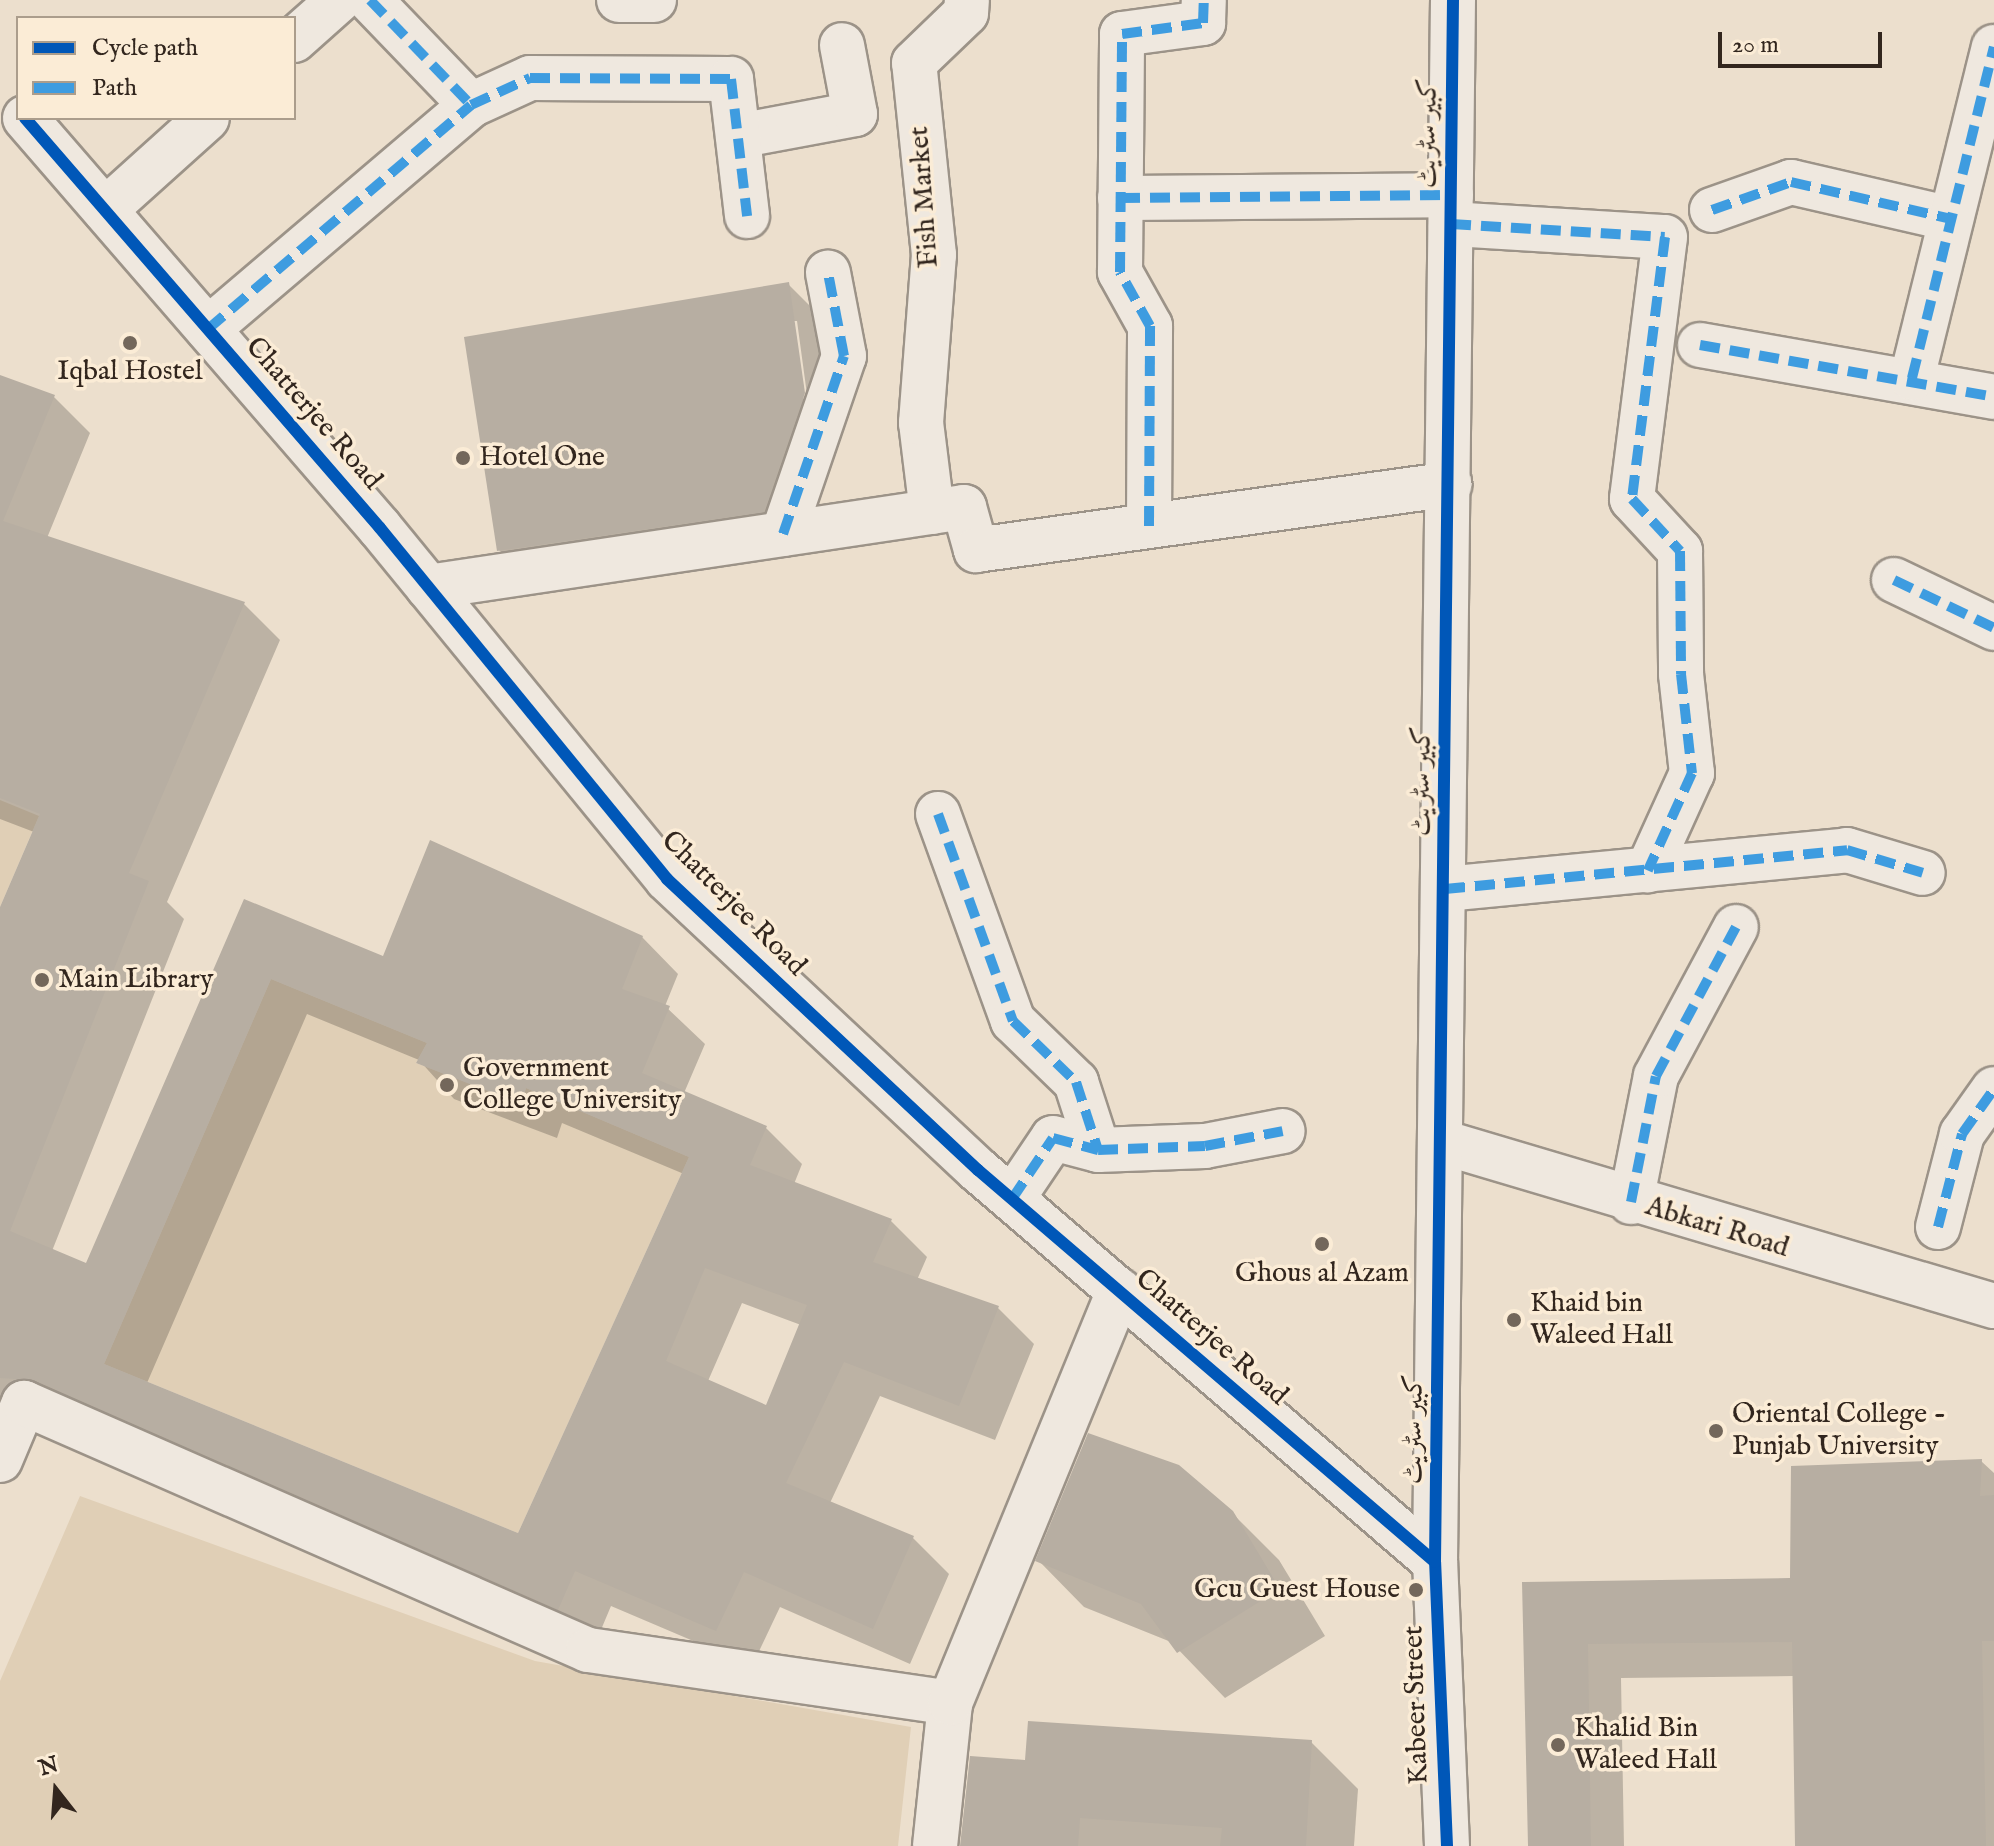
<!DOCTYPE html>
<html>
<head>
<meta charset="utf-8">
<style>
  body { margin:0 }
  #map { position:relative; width:1994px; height:1846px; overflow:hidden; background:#ecdfcd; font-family:"IM FELL English",Amiri,serif }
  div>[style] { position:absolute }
  .green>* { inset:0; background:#e0cfb6 }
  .shadow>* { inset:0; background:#0003 }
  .building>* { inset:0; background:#b7aea2 }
  .roads { filter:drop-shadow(2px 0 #9c9388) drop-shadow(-2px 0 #9c9388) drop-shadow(0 2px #9c9388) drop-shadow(0 -2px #9c9388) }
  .minor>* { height:44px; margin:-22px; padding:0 22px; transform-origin:22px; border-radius:22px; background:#efe8df }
  .quiet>* { height:10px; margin-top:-5px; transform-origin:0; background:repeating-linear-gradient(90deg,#3e9ce0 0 20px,transparent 0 30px) }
  .cycleway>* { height:12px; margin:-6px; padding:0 6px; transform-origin:6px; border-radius:6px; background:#0057b8 }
  .dots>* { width:22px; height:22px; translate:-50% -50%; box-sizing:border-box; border:4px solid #fbecd6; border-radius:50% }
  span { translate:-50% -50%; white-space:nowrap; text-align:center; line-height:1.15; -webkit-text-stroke:7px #fbecd6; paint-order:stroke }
  .street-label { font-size:28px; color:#32261e }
  .poi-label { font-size:28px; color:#32261e }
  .left { translate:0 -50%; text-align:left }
  .right { translate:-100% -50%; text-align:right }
  .legend { position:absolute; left:16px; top:16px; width:280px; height:104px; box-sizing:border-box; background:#fbecd6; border:2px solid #ab9d8c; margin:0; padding:10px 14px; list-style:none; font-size:24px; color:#32261e }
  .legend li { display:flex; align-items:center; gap:16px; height:40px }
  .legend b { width:40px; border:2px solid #ab9d8c }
  .north { position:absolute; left:16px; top:1750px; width:80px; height:80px; -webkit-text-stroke:6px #fbecd6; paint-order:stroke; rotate:343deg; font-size:22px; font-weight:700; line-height:32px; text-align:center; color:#32261e }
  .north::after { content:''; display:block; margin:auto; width:28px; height:36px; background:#32261e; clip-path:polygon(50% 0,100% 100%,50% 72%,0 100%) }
  .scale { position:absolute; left:1718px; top:32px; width:164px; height:36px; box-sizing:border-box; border:4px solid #32261e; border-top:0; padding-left:10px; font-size:24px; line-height:28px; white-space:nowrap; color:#32261e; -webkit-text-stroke:6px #fbecd6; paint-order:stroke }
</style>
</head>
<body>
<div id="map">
  <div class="green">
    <div style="clip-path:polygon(0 800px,39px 816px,0 907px)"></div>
    <div style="clip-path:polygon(271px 979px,427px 1043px,416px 1063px,521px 1103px,526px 1088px,689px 1157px,518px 1533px,104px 1364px)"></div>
    <div style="clip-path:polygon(80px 1496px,535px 1661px,911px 1727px,898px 1846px,0 1846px,0 1681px)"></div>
  </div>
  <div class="shadow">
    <div style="clip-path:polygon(evenodd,789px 285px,823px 319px,838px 428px,798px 545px,534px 584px,499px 550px,789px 285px,793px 321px,797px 321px,808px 402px,804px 403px,793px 321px)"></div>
    <div style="clip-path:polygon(evenodd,0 377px,54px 397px,90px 433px,47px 538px,244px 604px,280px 640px,167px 902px,184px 919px,52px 1251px,87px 1266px,245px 902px,384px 959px,642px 937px,678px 974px,665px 1006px,705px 1044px,684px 1093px,766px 1128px,802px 1164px,794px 1184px,890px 1220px,927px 1257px,917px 1280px,998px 1308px,1034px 1344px,995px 1440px,880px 1396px,830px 1503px,913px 1538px,949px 1574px,910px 1664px,780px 1607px,752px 1666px,611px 1606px,595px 1644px,0 1397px,0 913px,34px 832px,0 819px,0 377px,307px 1014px,419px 1060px,454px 1099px,557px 1138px,562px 1123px,684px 1174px,519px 1535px,147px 1383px,307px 1014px,0 377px,742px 1303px,801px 1325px,767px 1407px,708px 1381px,742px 1303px)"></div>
    <div style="clip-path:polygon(1981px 1461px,1994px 1473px,1994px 1846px,1797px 1846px,1794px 1676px,1621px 1678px,1624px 1846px,1530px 1846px,1524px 1584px,1792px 1580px)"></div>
    <div style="clip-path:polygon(1232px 1513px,1279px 1560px,1325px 1636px,1225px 1698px,1171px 1642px,1084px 1607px,1038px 1560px)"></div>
    <div style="clip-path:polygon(1311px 1742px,1358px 1789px,1354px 1846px,965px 1846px)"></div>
  </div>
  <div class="building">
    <div style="clip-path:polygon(789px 282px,805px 393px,764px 512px,497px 551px,464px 337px)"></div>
    <div style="clip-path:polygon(evenodd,0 375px,55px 395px,3px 521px,245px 602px,129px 873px,149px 881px,10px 1231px,86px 1263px,244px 899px,383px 956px,430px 840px,643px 936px,622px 989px,670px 1006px,642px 1073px,767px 1126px,750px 1165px,892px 1219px,873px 1262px,999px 1306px,959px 1406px,844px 1362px,786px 1483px,914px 1536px,873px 1629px,744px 1572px,716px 1631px,575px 1571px,558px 1610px,34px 1380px,0 1378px,0 907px,40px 814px,0 798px,0 375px,271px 979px,427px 1043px,416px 1063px,521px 1104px,526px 1088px,689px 1157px,518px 1533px,104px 1364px,271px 979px,0 375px,705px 1268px,807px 1305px,766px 1405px,666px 1361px,705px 1268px)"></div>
    <div style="clip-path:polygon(1088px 1433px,1179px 1465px,1233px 1511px,1280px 1589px,1177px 1653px,1141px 1604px,1035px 1561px)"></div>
    <div style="clip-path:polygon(1982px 1459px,1980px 1496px,1994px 1495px,1994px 1641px,1982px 1641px,1986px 1846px,1795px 1846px,1792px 1642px,1588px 1644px,1591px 1846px,1528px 1846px,1522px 1582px,1790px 1578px,1791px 1466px)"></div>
    <div style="clip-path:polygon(1028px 1721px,1312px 1740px,1306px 1846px,1220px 1846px,1222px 1828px,1080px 1818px,1078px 1846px,960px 1846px,970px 1756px,1025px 1760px)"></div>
  </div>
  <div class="roads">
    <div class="minor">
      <div style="left:370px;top:0;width:146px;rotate:46.1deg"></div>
      <div style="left:619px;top:0;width:35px"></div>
      <div style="left:294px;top:40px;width:60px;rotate:-41.6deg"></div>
      <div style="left:25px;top:118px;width:542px;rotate:49.11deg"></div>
      <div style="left:380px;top:528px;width:453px;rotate:50.7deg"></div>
      <div style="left:667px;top:879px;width:426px;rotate:43.1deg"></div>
      <div style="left:978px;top:1170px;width:602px;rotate:40.62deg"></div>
      <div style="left:738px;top:136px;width:119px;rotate:-10.6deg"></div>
      <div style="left:855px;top:114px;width:70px;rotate:-100.7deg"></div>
      <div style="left:1120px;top:198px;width:331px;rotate:-0.5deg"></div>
      <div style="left:105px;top:210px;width:137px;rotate:-42deg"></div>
      <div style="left:1712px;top:210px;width:84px;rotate:-19.5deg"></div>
      <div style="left:1791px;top:182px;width:164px;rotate:13deg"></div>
      <div style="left:1451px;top:224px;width:214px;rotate:3.5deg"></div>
      <div style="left:1665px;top:237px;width:264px;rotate:97.2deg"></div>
      <div style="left:1632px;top:499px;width:71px;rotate:47.3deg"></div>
      <div style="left:1680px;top:551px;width:123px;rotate:89.5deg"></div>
      <div style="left:1681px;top:674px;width:100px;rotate:83.7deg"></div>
      <div style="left:1692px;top:773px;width:107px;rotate:114.4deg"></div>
      <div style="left:208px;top:329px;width:345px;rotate:-40.4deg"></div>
      <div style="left:471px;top:105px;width:65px;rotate:-24.6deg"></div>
      <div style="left:530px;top:78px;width:201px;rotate:0.3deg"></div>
      <div style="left:731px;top:79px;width:138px;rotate:83.3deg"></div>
      <div style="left:1700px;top:345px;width:299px;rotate:10deg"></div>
      <div style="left:1912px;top:378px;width:341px;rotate:-76.1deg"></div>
      <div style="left:932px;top:512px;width:90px;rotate:-97deg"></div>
      <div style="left:921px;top:423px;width:169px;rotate:-85.6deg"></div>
      <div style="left:934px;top:255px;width:193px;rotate:-95.9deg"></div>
      <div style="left:914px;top:63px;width:72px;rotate:-43.9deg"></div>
      <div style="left:966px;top:13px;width:13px;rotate:-86deg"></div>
      <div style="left:1149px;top:526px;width:200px;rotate:-89.7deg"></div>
      <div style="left:1150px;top:326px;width:62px;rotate:-119.1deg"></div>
      <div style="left:1120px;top:272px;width:238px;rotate:-89.5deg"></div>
      <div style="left:1122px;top:34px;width:82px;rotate:-7.7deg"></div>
      <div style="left:1203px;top:23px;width:23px;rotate:-88deg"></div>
      <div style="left:783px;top:534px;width:188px;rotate:-71.1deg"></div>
      <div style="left:844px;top:356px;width:85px;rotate:-100.9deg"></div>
      <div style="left:1894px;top:580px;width:111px;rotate:25.6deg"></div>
      <div style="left:428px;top:587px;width:542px;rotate:-8.49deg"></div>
      <div style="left:964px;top:507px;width:45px;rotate:74.4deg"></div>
      <div style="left:976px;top:550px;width:478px;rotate:-7.9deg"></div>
      <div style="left:938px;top:814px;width:220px;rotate:70.1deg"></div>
      <div style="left:1013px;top:1021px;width:88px;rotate:44.1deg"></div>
      <div style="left:1076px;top:1082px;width:71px;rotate:72.1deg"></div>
      <div style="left:1445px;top:889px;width:404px;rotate:-5.5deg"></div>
      <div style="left:1847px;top:850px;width:79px;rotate:16.8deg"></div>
      <div style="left:1442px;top:1142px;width:576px;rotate:16.55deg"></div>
      <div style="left:1012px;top:1199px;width:73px;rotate:-56.1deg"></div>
      <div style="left:1053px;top:1138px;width:47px;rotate:14.9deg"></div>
      <div style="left:1098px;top:1150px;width:107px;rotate:-2.1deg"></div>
      <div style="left:1205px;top:1146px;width:79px;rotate:-10.9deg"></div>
      <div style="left:1631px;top:1202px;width:128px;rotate:-78.8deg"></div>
      <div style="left:1656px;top:1076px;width:169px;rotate:-61.8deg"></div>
      <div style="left:1938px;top:1227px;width:96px;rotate:-75.5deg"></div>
      <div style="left:1962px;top:1134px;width:55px;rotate:-54.6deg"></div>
      <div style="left:0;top:1460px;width:62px;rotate:-67.2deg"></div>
      <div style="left:24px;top:1403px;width:616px;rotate:23.65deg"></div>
      <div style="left:588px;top:1650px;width:366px;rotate:8.3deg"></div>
      <div style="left:935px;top:1846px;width:144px;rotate:-84deg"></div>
      <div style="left:950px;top:1703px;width:446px;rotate:-67.7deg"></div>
      <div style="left:1447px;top:1846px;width:284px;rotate:-92.4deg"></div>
      <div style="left:1435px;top:1562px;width:1562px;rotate:-89.34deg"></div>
    </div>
  </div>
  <div class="quiet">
    <div style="left:370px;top:0;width:146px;rotate:46.1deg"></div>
    <div style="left:1120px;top:198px;width:331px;rotate:-0.5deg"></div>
    <div style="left:1712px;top:210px;width:84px;rotate:-19.5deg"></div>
    <div style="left:1791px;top:182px;width:164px;rotate:13deg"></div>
    <div style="left:1451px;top:224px;width:214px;rotate:3.5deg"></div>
    <div style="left:1665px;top:237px;width:264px;rotate:97.2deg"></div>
    <div style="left:1632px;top:499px;width:71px;rotate:47.3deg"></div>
    <div style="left:1680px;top:551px;width:123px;rotate:89.5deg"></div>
    <div style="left:1681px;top:674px;width:100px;rotate:83.7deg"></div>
    <div style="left:1692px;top:773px;width:107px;rotate:114.4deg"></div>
    <div style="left:208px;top:329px;width:345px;rotate:-40.4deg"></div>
    <div style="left:471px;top:105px;width:65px;rotate:-24.6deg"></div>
    <div style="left:530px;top:78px;width:201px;rotate:0.3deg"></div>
    <div style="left:731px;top:79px;width:138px;rotate:83.3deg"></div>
    <div style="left:1700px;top:345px;width:299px;rotate:10deg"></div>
    <div style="left:1912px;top:378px;width:341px;rotate:-76.1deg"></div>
    <div style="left:1149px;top:526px;width:200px;rotate:-89.7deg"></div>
    <div style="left:1150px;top:326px;width:62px;rotate:-119.1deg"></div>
    <div style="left:1120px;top:272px;width:238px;rotate:-89.5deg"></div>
    <div style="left:1122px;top:34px;width:82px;rotate:-7.7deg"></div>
    <div style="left:1203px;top:23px;width:23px;rotate:-88deg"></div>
    <div style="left:783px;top:534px;width:188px;rotate:-71.1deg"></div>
    <div style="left:844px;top:356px;width:85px;rotate:-100.9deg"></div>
    <div style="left:1894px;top:580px;width:111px;rotate:25.6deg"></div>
    <div style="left:938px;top:814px;width:220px;rotate:70.1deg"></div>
    <div style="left:1013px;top:1021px;width:88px;rotate:44.1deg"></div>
    <div style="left:1076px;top:1082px;width:71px;rotate:72.1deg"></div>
    <div style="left:1445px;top:889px;width:404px;rotate:-5.5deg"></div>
    <div style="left:1847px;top:850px;width:79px;rotate:16.8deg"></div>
    <div style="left:1012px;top:1199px;width:73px;rotate:-56.1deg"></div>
    <div style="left:1053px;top:1138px;width:47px;rotate:14.9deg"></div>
    <div style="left:1098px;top:1150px;width:107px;rotate:-2.1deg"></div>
    <div style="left:1205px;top:1146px;width:79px;rotate:-10.9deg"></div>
    <div style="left:1631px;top:1202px;width:128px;rotate:-78.8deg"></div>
    <div style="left:1656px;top:1076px;width:169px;rotate:-61.8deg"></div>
    <div style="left:1938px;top:1227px;width:96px;rotate:-75.5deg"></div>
    <div style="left:1962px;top:1134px;width:55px;rotate:-54.6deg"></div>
  </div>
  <div class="cycleway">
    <div style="left:25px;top:118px;width:542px;rotate:49.11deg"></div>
    <div style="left:380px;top:528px;width:453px;rotate:50.7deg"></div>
    <div style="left:667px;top:879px;width:426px;rotate:43.1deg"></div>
    <div style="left:978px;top:1170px;width:602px;rotate:40.62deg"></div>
    <div style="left:1447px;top:1846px;width:284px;rotate:-92.4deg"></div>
    <div style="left:1435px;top:1562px;width:1562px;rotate:-89.34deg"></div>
  </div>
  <div class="dots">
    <div style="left:130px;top:343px;background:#73675b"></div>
    <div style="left:463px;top:458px;background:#73675b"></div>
    <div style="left:42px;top:980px;background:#73675b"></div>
    <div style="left:447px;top:1085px;background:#73675b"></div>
    <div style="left:1322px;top:1244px;background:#73675b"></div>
    <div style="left:1514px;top:1320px;background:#73675b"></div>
    <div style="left:1716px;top:1431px;background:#73675b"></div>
    <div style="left:1416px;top:1590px;background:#73675b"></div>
    <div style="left:1558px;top:1745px;background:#73675b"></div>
  </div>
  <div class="street-label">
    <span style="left:1428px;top:133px;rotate:-89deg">کبیر سٹریٹ</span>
    <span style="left:925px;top:197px;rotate:-94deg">Fish Market</span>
    <span style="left:313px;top:414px;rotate:49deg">Chatterjee Road</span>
    <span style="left:1422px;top:781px;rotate:-89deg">کبیر سٹریٹ</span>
    <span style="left:733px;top:904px;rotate:45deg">Chatterjee Road</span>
    <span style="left:1717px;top:1228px;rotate:17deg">Abkari Road</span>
    <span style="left:1211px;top:1338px;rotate:41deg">Chatterjee Road</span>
    <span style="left:1414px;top:1429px;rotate:-89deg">کبیر سٹریٹ</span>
    <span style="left:1417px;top:1705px;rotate:-92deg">Kabeer Street</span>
  </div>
  <div class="poi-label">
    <span style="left:130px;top:372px">Iqbal Hostel</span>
    <span class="left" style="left:479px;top:458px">Hotel One</span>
    <span class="left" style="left:58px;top:980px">Main Library</span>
    <span class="left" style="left:463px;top:1085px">Government<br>College University</span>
    <span style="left:1322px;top:1274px">Ghous al Azam</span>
    <span class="left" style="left:1530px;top:1320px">Khaid bin<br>Waleed Hall</span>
    <span class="left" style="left:1732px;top:1431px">Oriental College -<br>Punjab University</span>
    <span class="right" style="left:1400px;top:1590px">Gcu Guest House</span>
    <span class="left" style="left:1574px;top:1745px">Khalid Bin<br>Waleed Hall</span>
  </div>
  <ul class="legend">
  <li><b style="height:10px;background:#0057b8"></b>Cycle path</li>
  <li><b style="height:10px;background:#3e9ce0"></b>Path</li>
  </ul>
  <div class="north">N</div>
  <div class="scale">20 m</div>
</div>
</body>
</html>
